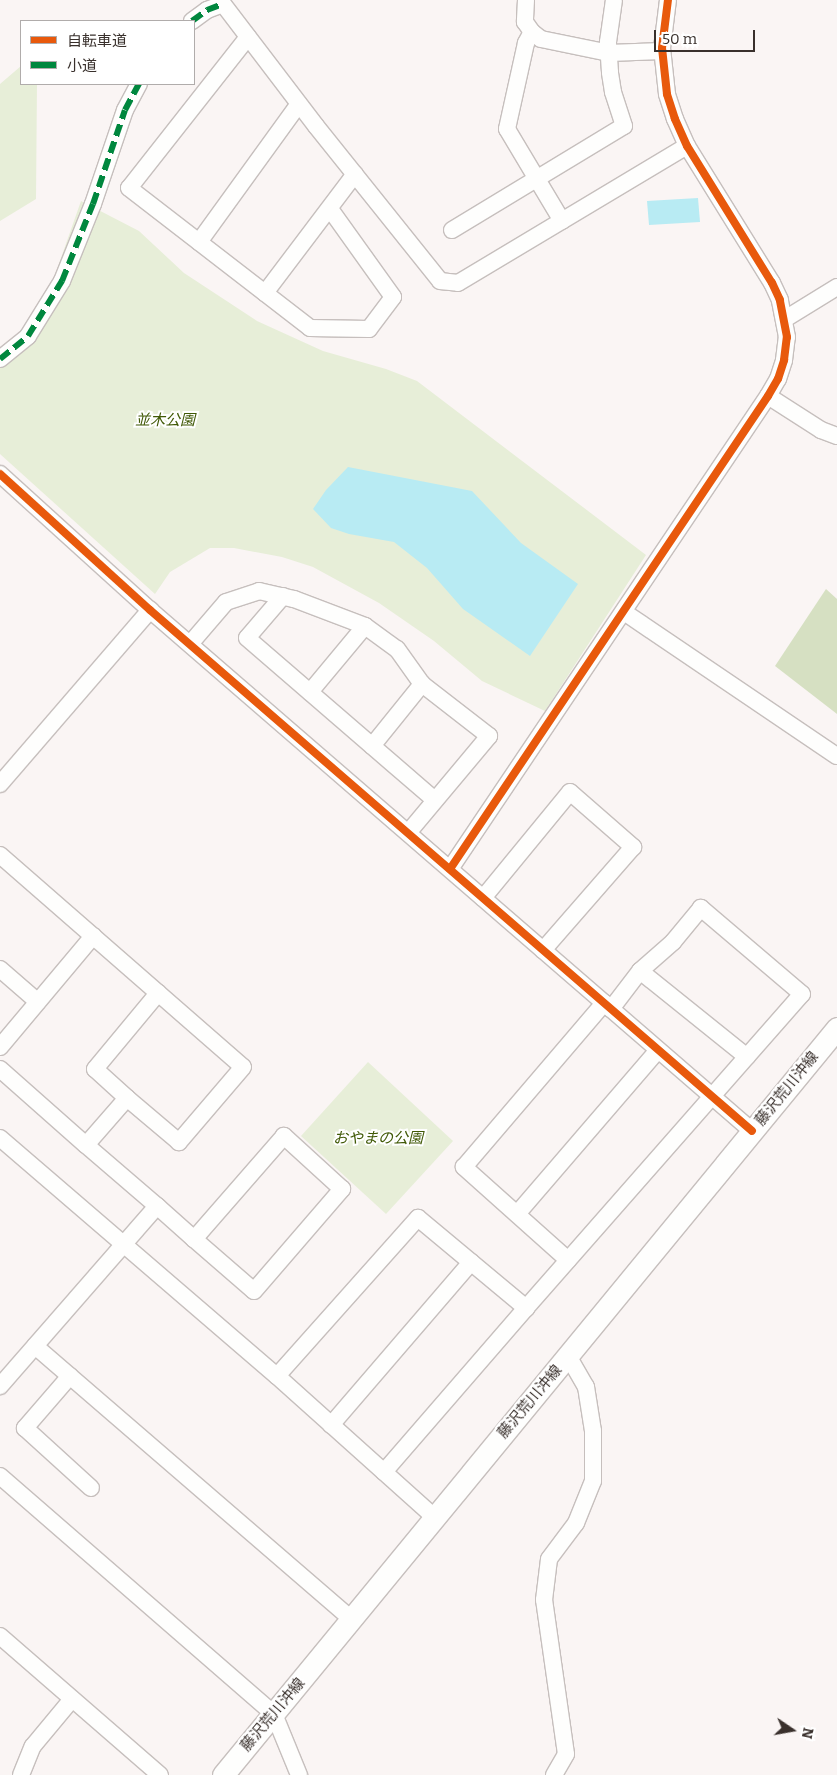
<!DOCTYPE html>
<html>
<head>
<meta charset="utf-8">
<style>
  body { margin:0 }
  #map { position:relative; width:837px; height:1775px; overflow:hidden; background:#faf5f4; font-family:Bitter,"Noto Sans JP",serif }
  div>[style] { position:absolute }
  .green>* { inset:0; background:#e7eed8 }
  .forest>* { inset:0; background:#d6e0c2 }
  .water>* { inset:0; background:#b8ebf3 }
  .roads { filter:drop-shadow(1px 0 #c6bfbd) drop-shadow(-1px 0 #c6bfbd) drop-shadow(0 1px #c6bfbd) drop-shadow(0 -1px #c6bfbd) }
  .minor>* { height:16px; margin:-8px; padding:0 8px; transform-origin:8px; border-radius:8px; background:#fefefd }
  .major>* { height:21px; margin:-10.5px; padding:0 10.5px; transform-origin:10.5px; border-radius:10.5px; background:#fefefd }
  .quiet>* { height:6px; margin-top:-3px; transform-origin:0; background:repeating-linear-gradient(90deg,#00873e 0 12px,transparent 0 18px) }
  .cycleway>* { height:8px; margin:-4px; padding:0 4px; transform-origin:4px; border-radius:4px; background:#e8590c }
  span { translate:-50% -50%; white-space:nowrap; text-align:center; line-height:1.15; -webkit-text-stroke:4px #fff; paint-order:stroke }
  .park-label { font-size:15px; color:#405906; font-style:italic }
  .street-label { font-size:15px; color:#39302c }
  .legend { position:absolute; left:20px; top:20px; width:175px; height:65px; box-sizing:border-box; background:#fff; border:1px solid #b0acab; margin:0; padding:6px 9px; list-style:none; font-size:15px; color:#39302c }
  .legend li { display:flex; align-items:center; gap:10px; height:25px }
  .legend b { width:25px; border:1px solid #b0acab }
  .north { position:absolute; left:767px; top:1705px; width:50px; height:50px; -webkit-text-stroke:4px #fff; paint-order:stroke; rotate:102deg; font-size:14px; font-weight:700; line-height:20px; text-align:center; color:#39302c }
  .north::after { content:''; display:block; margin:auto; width:18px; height:22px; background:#39302c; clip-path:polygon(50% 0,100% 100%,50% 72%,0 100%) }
  .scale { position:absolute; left:654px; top:30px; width:101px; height:22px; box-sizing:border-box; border:2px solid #39302c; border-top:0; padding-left:6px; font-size:15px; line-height:18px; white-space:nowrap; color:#39302c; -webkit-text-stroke:4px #fff; paint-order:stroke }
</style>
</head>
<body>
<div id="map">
  <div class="green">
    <div style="clip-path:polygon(21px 66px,21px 84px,37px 84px,36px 199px,0 221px,0 84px)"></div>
    <div style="clip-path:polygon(81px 201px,139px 231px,184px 273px,257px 321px,323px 351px,386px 369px,417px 381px,646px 555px,545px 711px,482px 681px,434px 641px,379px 603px,313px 567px,282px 557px,234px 548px,210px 548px,170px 572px,155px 594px,0 454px,0 357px,42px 312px)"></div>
    <div style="clip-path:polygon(368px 1062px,453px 1141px,386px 1214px,301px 1136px)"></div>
  </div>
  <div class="forest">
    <div style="clip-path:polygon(826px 589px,837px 599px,837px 714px,775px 666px)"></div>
  </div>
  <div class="water">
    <div style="clip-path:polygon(698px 198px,700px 222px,649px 225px,647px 201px)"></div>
    <div style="clip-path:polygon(348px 467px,472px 491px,521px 543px,578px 584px,530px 656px,463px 609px,427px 568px,394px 542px,349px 534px,331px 528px,313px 509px,326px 490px)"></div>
  </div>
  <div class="roads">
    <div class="minor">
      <div style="left:220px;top:0;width:158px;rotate:52.7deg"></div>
      <div style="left:316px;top:126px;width:198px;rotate:51.3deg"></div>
      <div style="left:440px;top:281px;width:18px;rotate:6deg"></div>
      <div style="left:458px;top:283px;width:267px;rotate:-30.9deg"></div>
      <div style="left:526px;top:0;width:22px;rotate:93deg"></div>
      <div style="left:525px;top:22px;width:12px;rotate:55deg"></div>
      <div style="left:532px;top:32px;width:11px;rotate:38deg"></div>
      <div style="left:541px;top:39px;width:69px;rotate:11.6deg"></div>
      <div style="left:609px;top:53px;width:53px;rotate:-2.2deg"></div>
      <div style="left:192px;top:21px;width:19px;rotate:-36deg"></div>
      <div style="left:207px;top:10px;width:17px;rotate:-21deg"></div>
      <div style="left:532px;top:32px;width:13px;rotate:119deg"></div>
      <div style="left:526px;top:43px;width:88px;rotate:102.5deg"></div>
      <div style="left:507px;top:129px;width:107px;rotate:59.1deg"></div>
      <div style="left:248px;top:37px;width:192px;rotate:128.2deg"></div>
      <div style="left:129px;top:188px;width:229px;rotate:37.7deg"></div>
      <div style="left:310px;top:328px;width:59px;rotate:1deg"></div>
      <div style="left:369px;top:329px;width:40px;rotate:-53deg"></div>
      <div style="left:393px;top:297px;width:108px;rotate:-125.6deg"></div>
      <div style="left:452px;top:230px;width:201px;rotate:-31.2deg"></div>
      <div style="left:624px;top:126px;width:36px;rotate:-108deg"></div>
      <div style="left:613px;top:92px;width:20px;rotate:-99deg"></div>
      <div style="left:610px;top:72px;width:30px;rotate:-94deg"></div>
      <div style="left:608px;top:42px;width:42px;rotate:-81.9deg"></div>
      <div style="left:199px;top:242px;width:170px;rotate:-54.1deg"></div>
      <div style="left:265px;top:293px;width:149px;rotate:-52.9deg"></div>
      <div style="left:785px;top:319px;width:61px;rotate:-31.6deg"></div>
      <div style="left:0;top:359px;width:36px;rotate:-39deg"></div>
      <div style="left:28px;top:336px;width:65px;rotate:-58.3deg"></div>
      <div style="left:62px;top:281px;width:83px;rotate:-68.1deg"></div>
      <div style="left:93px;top:204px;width:99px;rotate:-71.2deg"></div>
      <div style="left:125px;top:110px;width:30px;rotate:-62deg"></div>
      <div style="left:768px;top:396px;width:63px;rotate:32.7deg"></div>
      <div style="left:821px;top:430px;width:17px;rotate:21deg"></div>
      <div style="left:0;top:474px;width:202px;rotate:42.2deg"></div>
      <div style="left:150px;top:610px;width:796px;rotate:40.87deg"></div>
      <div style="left:283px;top:596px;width:55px;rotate:130.6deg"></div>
      <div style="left:247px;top:638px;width:248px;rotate:40.8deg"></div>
      <div style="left:624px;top:612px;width:257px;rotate:34.1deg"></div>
      <div style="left:190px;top:644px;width:55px;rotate:-49.4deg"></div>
      <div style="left:226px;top:602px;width:35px;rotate:-18deg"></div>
      <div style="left:259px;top:591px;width:36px;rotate:13deg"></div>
      <div style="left:294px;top:599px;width:76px;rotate:20.8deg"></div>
      <div style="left:365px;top:626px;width:39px;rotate:36deg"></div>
      <div style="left:397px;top:649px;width:43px;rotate:54.5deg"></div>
      <div style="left:422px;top:684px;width:85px;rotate:37.8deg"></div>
      <div style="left:489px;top:736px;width:126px;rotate:129.9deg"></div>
      <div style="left:310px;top:692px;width:86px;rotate:-50.2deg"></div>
      <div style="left:372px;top:746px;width:80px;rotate:-51.1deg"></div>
      <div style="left:0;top:784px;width:230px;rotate:-49.2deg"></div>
      <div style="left:0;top:855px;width:322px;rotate:41.1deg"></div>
      <div style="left:243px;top:1067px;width:99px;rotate:130.5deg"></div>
      <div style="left:179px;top:1142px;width:68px;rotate:-139.8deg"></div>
      <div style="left:127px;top:1098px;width:62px;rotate:131.1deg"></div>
      <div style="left:86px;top:1145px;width:94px;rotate:40.7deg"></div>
      <div style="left:157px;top:1206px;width:239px;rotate:131.1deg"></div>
      <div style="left:450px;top:869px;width:570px;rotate:-56.09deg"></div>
      <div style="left:768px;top:396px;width:20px;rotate:-60deg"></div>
      <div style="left:778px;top:379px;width:20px;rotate:-72deg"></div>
      <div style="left:784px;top:360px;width:23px;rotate:-83deg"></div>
      <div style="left:787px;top:337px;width:38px;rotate:-101deg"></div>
      <div style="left:780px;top:300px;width:19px;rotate:-115deg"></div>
      <div style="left:772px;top:283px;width:161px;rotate:-121.8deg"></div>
      <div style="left:687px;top:146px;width:30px;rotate:-114deg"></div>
      <div style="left:675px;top:119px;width:26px;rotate:-108deg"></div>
      <div style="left:667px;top:94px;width:46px;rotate:-96.2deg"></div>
      <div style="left:662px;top:48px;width:48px;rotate:-82.9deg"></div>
      <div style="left:483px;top:898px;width:137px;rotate:-50.6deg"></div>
      <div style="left:570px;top:792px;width:84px;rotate:41.1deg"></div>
      <div style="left:633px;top:847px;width:137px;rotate:131.1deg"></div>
      <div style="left:0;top:969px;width:50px;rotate:41deg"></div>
      <div style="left:640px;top:971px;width:137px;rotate:38.8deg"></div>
      <div style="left:0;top:1047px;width:145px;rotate:-50deg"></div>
      <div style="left:0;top:1069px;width:115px;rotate:41.5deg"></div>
      <div style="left:127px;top:1098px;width:43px;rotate:-137.8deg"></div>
      <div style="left:95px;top:1069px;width:99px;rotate:-50.3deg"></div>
      <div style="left:0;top:1138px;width:365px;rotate:40.7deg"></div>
      <div style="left:277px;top:1376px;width:211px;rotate:41.9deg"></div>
      <div style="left:157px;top:1206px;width:50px;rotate:41.7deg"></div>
      <div style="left:194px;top:1239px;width:79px;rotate:40.9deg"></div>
      <div style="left:254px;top:1291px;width:135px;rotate:-49.2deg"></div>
      <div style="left:342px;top:1189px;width:79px;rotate:-137.6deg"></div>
      <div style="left:284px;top:1136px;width:137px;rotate:131.1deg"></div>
      <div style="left:517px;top:1214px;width:216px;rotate:-49.3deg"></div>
      <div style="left:568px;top:1260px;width:140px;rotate:-138.2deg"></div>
      <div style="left:464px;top:1167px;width:216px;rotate:-49.5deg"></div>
      <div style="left:526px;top:1308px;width:418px;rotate:-48.7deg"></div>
      <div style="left:802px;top:994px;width:133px;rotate:-139.6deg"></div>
      <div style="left:701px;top:908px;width:44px;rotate:129.5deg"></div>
      <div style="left:673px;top:942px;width:44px;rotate:138.7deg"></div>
      <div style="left:640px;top:971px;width:48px;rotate:127.3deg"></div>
      <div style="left:35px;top:1346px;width:419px;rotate:40.8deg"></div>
      <div style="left:70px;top:1376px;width:69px;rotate:130.9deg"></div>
      <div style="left:25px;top:1428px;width:89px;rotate:42.3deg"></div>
      <div style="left:277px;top:1376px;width:212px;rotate:-48.3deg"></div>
      <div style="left:418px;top:1218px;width:141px;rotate:39.8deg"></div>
      <div style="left:526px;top:1308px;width:217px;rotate:130.9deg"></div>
      <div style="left:331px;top:1425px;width:215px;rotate:-49.3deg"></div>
      <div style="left:0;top:1476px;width:363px;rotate:41deg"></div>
      <div style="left:274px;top:1714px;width:66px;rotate:67.7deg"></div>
      <div style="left:0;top:1636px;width:212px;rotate:41deg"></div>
      <div style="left:21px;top:1775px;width:31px;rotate:-68deg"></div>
      <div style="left:33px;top:1746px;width:61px;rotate:-50.3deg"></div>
      <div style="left:554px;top:1775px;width:24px;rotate:-60deg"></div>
      <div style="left:566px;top:1754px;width:156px;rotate:-98.1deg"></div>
      <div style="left:544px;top:1600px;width:41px;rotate:-83deg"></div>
      <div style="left:549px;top:1559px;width:45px;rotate:-53.1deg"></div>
      <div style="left:576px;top:1523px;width:45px;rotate:-68deg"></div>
      <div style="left:593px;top:1481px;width:50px;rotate:-90deg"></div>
      <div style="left:593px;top:1431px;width:45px;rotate:-99deg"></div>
      <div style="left:586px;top:1387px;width:36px;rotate:-120deg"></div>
    </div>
    <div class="major">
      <div style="left:223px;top:1775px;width:967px;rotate:-50.58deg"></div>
    </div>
  </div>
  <div class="quiet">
    <div style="left:192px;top:21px;width:19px;rotate:-36deg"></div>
    <div style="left:207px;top:10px;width:17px;rotate:-21deg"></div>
    <div style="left:0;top:359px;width:36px;rotate:-39deg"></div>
    <div style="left:28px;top:336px;width:65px;rotate:-58.3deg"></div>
    <div style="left:62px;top:281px;width:83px;rotate:-68.1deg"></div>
    <div style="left:93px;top:204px;width:99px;rotate:-71.2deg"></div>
    <div style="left:125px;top:110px;width:30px;rotate:-62deg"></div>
  </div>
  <div class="cycleway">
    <div style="left:0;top:474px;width:202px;rotate:42.2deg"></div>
    <div style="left:150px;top:610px;width:796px;rotate:40.87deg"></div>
    <div style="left:450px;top:869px;width:570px;rotate:-56.09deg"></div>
    <div style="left:768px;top:396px;width:20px;rotate:-60deg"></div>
    <div style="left:778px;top:379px;width:20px;rotate:-72deg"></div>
    <div style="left:784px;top:360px;width:23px;rotate:-83deg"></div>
    <div style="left:787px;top:337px;width:38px;rotate:-101deg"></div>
    <div style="left:780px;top:300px;width:19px;rotate:-115deg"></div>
    <div style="left:772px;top:283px;width:161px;rotate:-121.8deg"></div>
    <div style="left:687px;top:146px;width:30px;rotate:-114deg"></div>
    <div style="left:675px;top:119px;width:26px;rotate:-108deg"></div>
    <div style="left:667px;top:94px;width:46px;rotate:-96.2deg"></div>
    <div style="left:662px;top:48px;width:48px;rotate:-82.9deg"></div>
  </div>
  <div class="park-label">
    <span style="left:165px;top:421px">並木公園</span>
    <span style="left:378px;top:1139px">おやまの公園</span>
  </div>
  <div class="street-label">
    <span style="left:787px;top:1089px;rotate:-51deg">藤沢荒川沖線</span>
    <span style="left:530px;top:1402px;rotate:-50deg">藤沢荒川沖線</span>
    <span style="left:273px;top:1715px;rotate:-50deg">藤沢荒川沖線</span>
  </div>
  <ul class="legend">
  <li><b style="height:6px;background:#e8590c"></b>自転車道</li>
  <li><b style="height:6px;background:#00873e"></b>小道</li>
  </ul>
  <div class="north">N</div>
  <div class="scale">50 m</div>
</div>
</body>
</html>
